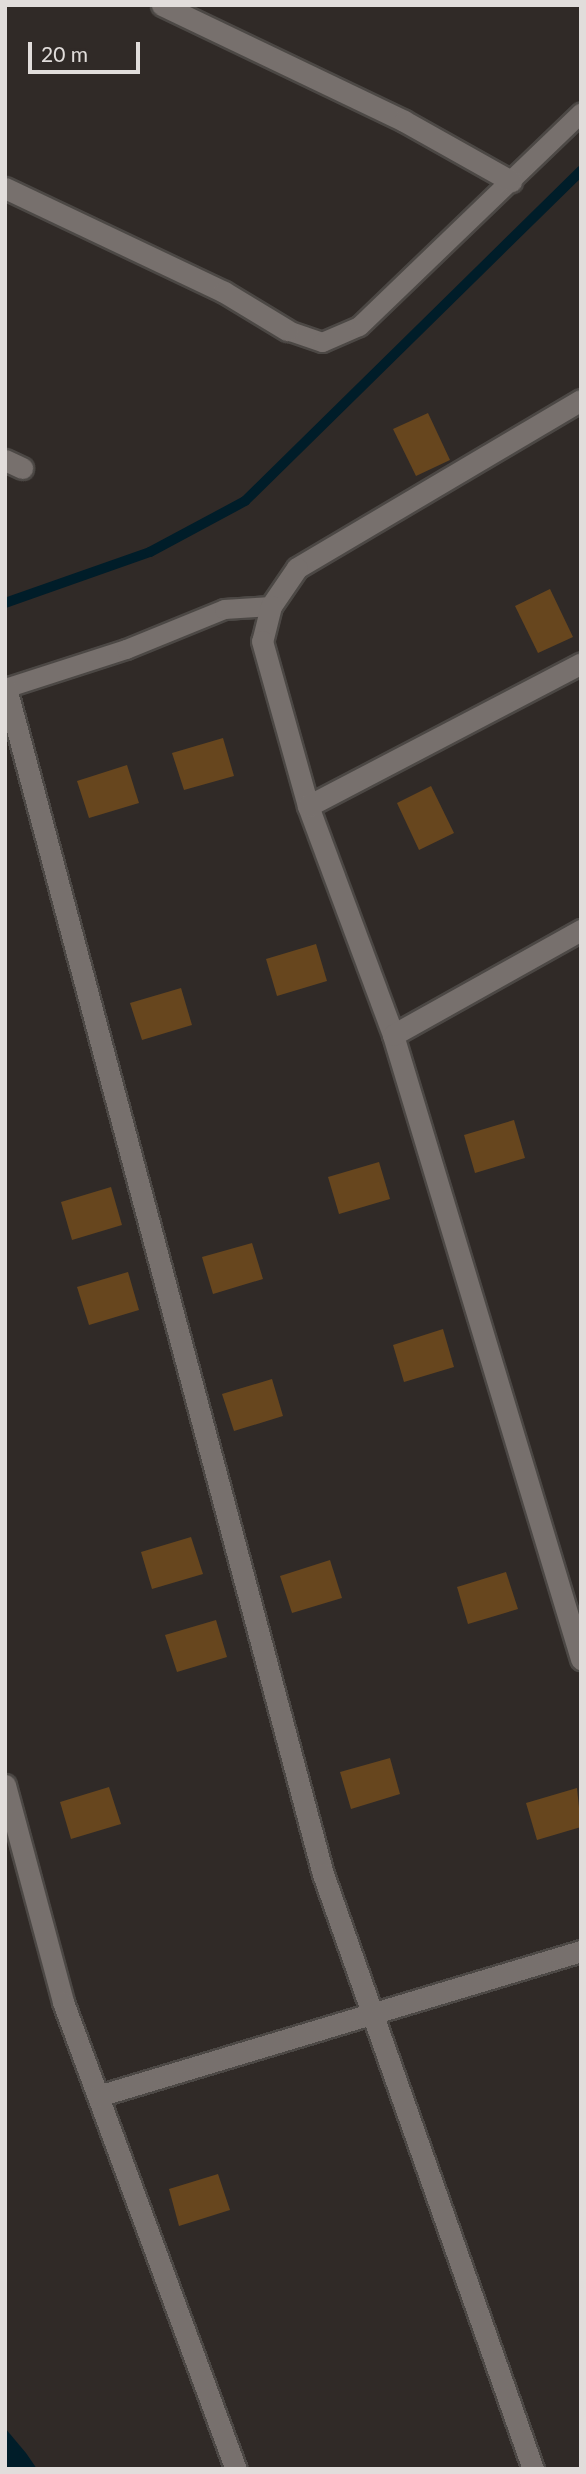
<!DOCTYPE html>
<html>
<head>
<meta charset="utf-8">
<style>
  body { margin:0 }
  #map { position:relative; width:586px; height:2474px; overflow:hidden; background:#302a27; font-family:Lato,sans-serif }
  div>[style] { position:absolute }
  .water>* { inset:0; background:#001d29 }
  .stream>* { height:10px; margin:-5px; padding:0 5px; transform-origin:5px; border-radius:5px; background:#001d29 }
  .building>* { inset:0; background:#67461e }
  .roads { filter:drop-shadow(2px 0 #4c4845) drop-shadow(-2px 0 #4c4845) drop-shadow(0 2px #4c4845) drop-shadow(0 -2px #4c4845) }
  .lane>* { height:19px; margin:-9.5px; padding:0 9.5px; transform-origin:9.5px; border-radius:9.5px; background:#77706d }
  .street>* { height:21px; margin:-10.5px; padding:0 10.5px; transform-origin:10.5px; border-radius:10.5px; background:#77706d }
  span { translate:-50% -50%; white-space:nowrap; text-align:center; line-height:1.15; -webkit-text-stroke:7px #302a27; paint-order:stroke }
  .frame { position:absolute; inset:0; border:7px solid #e1dddb; pointer-events:none }
  .scale { position:absolute; left:28px; top:42px; width:112px; height:32px; box-sizing:border-box; border:4px solid #e1dddb; border-top:0; padding-left:9px; font-size:21px; line-height:24px; white-space:nowrap; color:#e1dddb; -webkit-text-stroke:5px #302a27; paint-order:stroke }
</style>
</head>
<body>
<div id="map">
  <div class="water">
    <div style="clip-path:polygon(5px 2428px,26px 2453px,37px 2469px,5px 2469px)"></div>
  </div>
  <div class="stream">
    <div style="left:5px;top:603px;width:154px;rotate:-19.4deg"></div>
    <div style="left:150px;top:552px;width:108px;rotate:-28.2deg"></div>
    <div style="left:245px;top:501px;width:471px;rotate:-44.5deg"></div>
  </div>
  <div class="building">
    <div style="clip-path:polygon(428px 413px,450px 460px,416px 476px,393px 429px)"></div>
    <div style="clip-path:polygon(550px 589px,573px 637px,538px 653px,515px 606px)"></div>
    <div style="clip-path:polygon(223px 738px,234px 776px,184px 790px,172px 753px)"></div>
    <div style="clip-path:polygon(127px 765px,139px 803px,89px 818px,77px 781px)"></div>
    <div style="clip-path:polygon(431px 786px,454px 833px,419px 850px,397px 803px)"></div>
    <div style="clip-path:polygon(316px 944px,327px 981px,277px 996px,266px 959px)"></div>
    <div style="clip-path:polygon(181px 988px,192px 1025px,142px 1040px,130px 1003px)"></div>
    <div style="clip-path:polygon(514px 1120px,525px 1158px,475px 1173px,464px 1135px)"></div>
    <div style="clip-path:polygon(379px 1162px,390px 1199px,339px 1214px,328px 1177px)"></div>
    <div style="clip-path:polygon(111px 1187px,122px 1225px,72px 1240px,61px 1202px)"></div>
    <div style="clip-path:polygon(252px 1243px,263px 1279px,213px 1294px,202px 1257px)"></div>
    <div style="clip-path:polygon(128px 1272px,139px 1310px,89px 1325px,77px 1287px)"></div>
    <div style="clip-path:polygon(443px 1329px,454px 1367px,404px 1382px,393px 1345px)"></div>
    <div style="clip-path:polygon(272px 1379px,283px 1416px,234px 1431px,222px 1394px)"></div>
    <div style="clip-path:polygon(191px 1537px,203px 1574px,152px 1589px,141px 1552px)"></div>
    <div style="clip-path:polygon(330px 1560px,342px 1598px,292px 1613px,280px 1576px)"></div>
    <div style="clip-path:polygon(506px 1572px,518px 1609px,468px 1624px,457px 1587px)"></div>
    <div style="clip-path:polygon(216px 1620px,227px 1657px,177px 1672px,165px 1635px)"></div>
    <div style="clip-path:polygon(390px 1758px,400px 1794px,351px 1809px,340px 1772px)"></div>
    <div style="clip-path:polygon(109px 1787px,121px 1824px,71px 1839px,60px 1802px)"></div>
    <div style="clip-path:polygon(577px 1788px,581px 1827px,537px 1840px,526px 1803px)"></div>
    <div style="clip-path:polygon(218px 2174px,230px 2210px,179px 2226px,169px 2189px)"></div>
  </div>
  <div class="roads">
    <div class="lane">
      <div style="left:287px;top:330px;width:37px;rotate:19deg"></div>
      <div style="left:322px;top:342px;width:40px;rotate:-23.4deg"></div>
      <div style="left:359px;top:326px;width:308px;rotate:-43.9deg"></div>
      <div style="left:5px;top:688px;width:127px;rotate:-17.9deg"></div>
      <div style="left:126px;top:649px;width:106px;rotate:-22.2deg"></div>
      <div style="left:224px;top:609px;width:47px;rotate:-3.7deg"></div>
    </div>
    <div class="street">
      <div style="left:162px;top:5px;width:268px;rotate:25.6deg"></div>
      <div style="left:404px;top:121px;width:123px;rotate:29.3deg"></div>
      <div style="left:5px;top:188px;width:242px;rotate:25.4deg"></div>
      <div style="left:224px;top:292px;width:74px;rotate:31.1deg"></div>
      <div style="left:581px;top:400px;width:330px;rotate:149.4deg"></div>
      <div style="left:297px;top:568px;width:46px;rotate:124.4deg"></div>
      <div style="left:271px;top:606px;width:36px;rotate:104deg"></div>
      <div style="left:262px;top:641px;width:171px;rotate:74.4deg"></div>
      <div style="left:308px;top:806px;width:244px;rotate:69.6deg"></div>
      <div style="left:393px;top:1035px;width:652px;rotate:73.23deg"></div>
      <div style="left:5px;top:460px;width:19px;rotate:25deg"></div>
      <div style="left:6px;top:688px;width:1228px;rotate:75.04deg"></div>
      <div style="left:323px;top:1874px;width:631px;rotate:70.56deg"></div>
      <div style="left:308px;top:806px;width:308px;rotate:-27.6deg"></div>
      <div style="left:393px;top:1035px;width:215px;rotate:-29.2deg"></div>
      <div style="left:5px;top:1785px;width:225px;rotate:75deg"></div>
      <div style="left:63px;top:2002px;width:498px;rotate:69.7deg"></div>
      <div style="left:98px;top:2096px;width:504px;rotate:-16.71deg"></div>
    </div>
  </div>
  <div class="frame"></div>
  <div class="scale">20 m</div>
</div>
</body>
</html>
